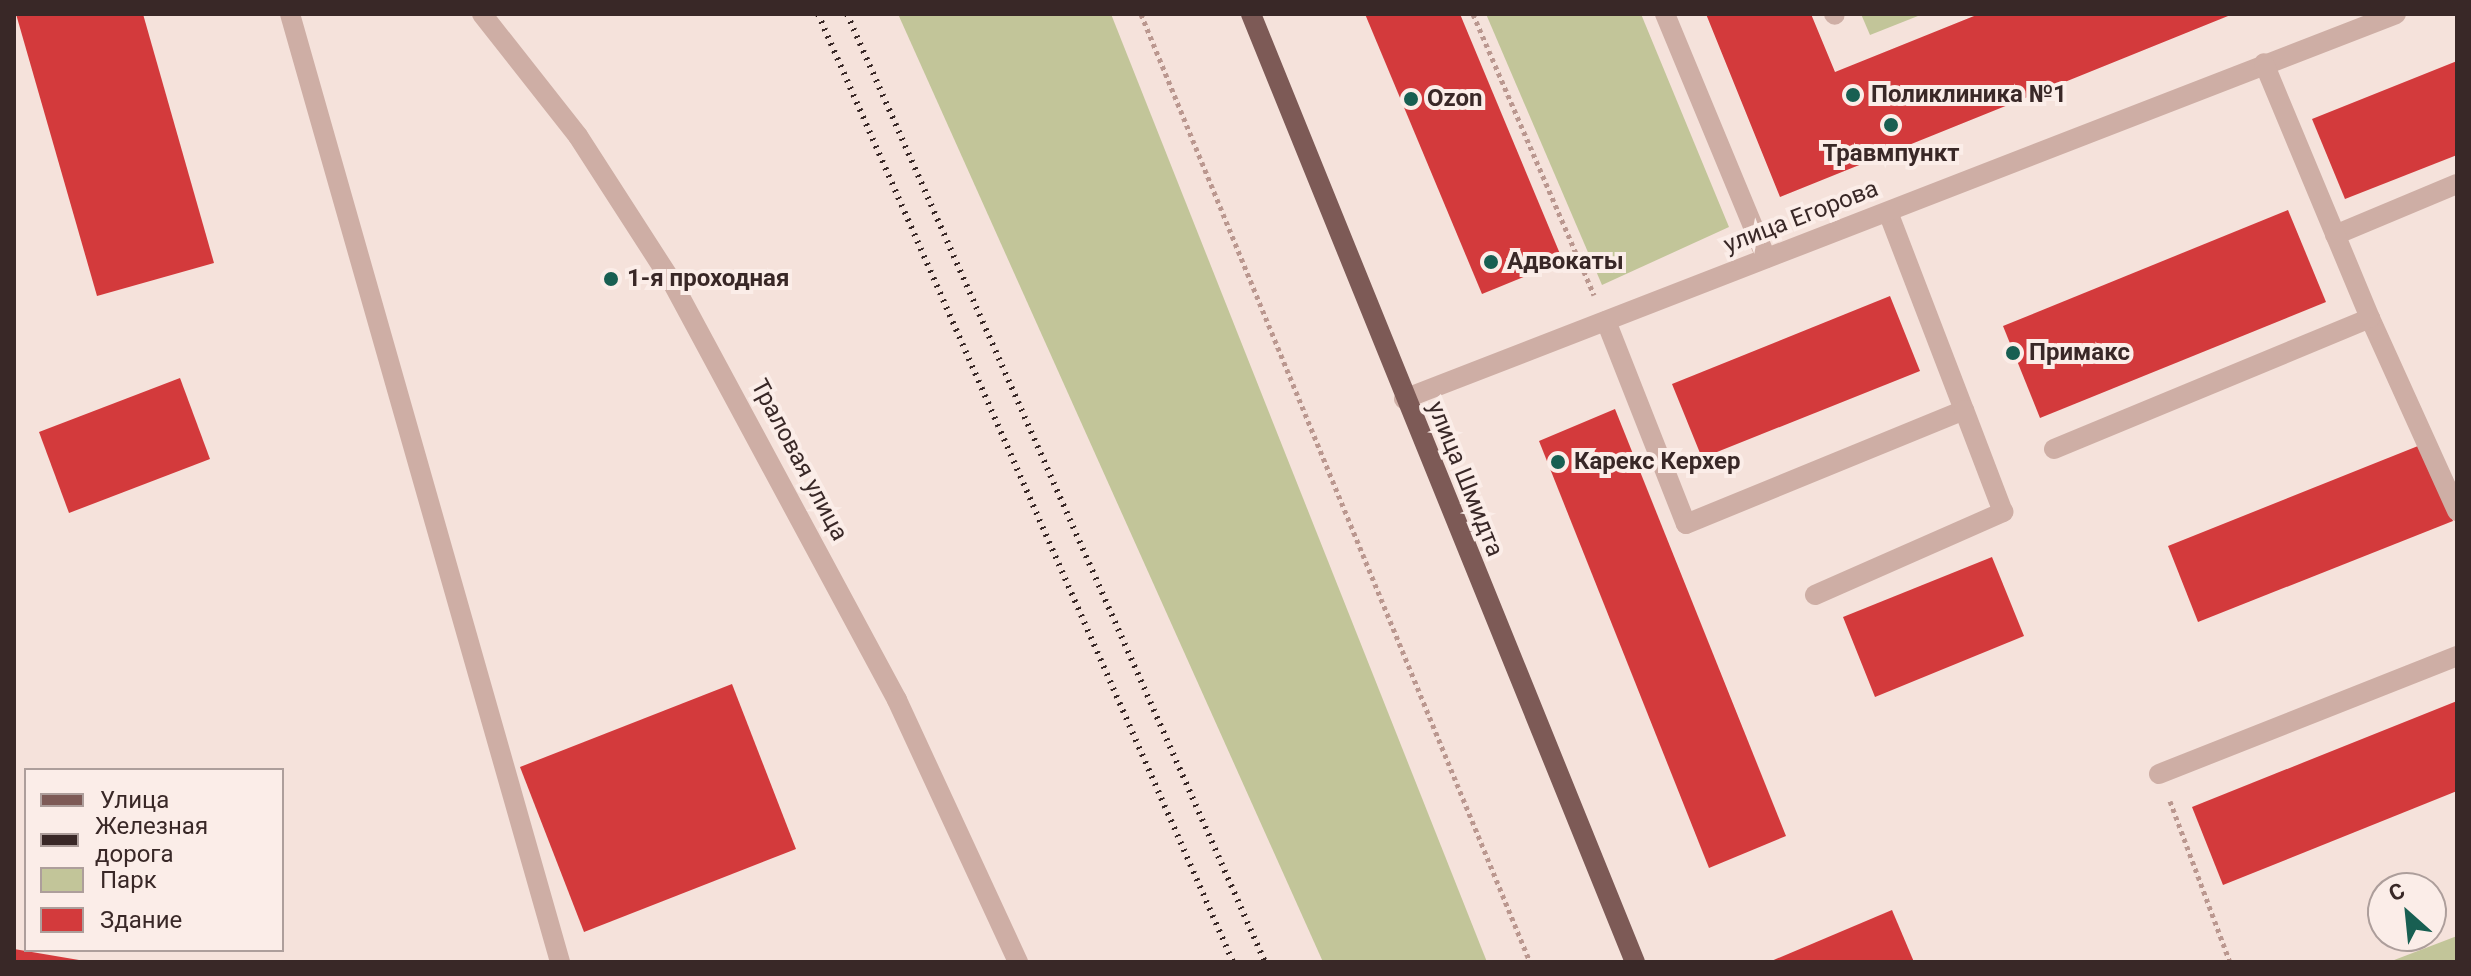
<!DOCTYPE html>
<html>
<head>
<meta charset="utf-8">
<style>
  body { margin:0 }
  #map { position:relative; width:2471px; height:976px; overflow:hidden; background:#f5e2db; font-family:Roboto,sans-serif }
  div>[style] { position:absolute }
  .green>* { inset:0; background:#c2c599 }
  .building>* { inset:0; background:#d33a3c }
  .path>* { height:5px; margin-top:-2.5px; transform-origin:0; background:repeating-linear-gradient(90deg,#ba978f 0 4px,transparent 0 8px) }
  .minor>* { height:20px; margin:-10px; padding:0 10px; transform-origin:10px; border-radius:10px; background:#ceaea5 }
  .major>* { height:20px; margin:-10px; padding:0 10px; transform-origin:10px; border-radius:10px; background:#7d5a56 }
  .rail>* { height:6px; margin-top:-3px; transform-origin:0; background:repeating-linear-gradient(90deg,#392827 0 2px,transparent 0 8px) }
  .dots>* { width:22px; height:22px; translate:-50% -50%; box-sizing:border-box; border:4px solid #fbede8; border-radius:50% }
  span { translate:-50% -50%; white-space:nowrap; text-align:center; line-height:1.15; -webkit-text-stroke:8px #fbede8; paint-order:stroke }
  .poi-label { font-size:24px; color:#392827; font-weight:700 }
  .left { translate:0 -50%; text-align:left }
  .street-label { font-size:24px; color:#392827 }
  .frame { position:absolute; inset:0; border:16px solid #392827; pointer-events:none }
  .legend { position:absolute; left:24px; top:768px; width:260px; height:184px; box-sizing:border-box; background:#fbede8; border:2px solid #ad9e9b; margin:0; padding:10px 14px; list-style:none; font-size:24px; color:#392827 }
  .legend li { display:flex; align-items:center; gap:16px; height:40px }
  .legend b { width:40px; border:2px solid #ad9e9b }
  .north { position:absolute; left:2367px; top:872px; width:80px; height:80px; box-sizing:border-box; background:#fbede8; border:2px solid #ad9e9b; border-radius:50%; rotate:333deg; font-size:22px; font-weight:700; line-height:32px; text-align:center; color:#392827 }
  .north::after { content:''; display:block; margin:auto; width:28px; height:36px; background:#185f52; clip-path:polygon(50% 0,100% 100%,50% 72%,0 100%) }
</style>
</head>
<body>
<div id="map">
  <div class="green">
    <div style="clip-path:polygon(898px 14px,1111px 14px,1487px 962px,1323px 962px)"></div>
    <div style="clip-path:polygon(1486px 14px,1641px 14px,1729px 227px,1602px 285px)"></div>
    <div style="clip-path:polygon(1861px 14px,1923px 14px,1870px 35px)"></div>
    <div style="clip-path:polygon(2457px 936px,2457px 962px,2389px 962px)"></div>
  </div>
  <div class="building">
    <div style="clip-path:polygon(16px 14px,143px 14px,214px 263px,97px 296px)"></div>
    <div style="clip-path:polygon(1365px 14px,1460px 14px,1563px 261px,1482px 294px)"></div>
    <div style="clip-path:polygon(1706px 14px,1811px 14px,1835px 72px,1979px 14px,2233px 14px,1780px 197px)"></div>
    <div style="clip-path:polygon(2457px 61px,2457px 155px,2345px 199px,2312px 119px)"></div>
    <div style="clip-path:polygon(2288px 210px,2326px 302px,2040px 418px,2003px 326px)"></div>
    <div style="clip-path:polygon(1890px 296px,1920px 371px,1702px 458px,1672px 384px)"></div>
    <div style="clip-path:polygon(180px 378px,210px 459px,69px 513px,39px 432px)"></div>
    <div style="clip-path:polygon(1615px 409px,1786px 836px,1709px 868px,1539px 441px)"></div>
    <div style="clip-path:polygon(2423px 444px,2453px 521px,2198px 622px,2168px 546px)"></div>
    <div style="clip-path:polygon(1992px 557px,2024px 636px,1875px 697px,1843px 617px)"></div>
    <div style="clip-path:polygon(732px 684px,796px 849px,584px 932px,520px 767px)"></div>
    <div style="clip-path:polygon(2457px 701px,2457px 791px,2223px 885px,2192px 807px)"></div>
    <div style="clip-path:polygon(1892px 910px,1914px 962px,1769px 962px)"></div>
    <div style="clip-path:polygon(14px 949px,79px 960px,79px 962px,14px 962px)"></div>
  </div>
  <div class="path">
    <div style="left:1141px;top:14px;width:1025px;rotate:67.69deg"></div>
    <div style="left:1473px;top:14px;width:306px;rotate:66.7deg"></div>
    <div style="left:2170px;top:801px;width:172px;rotate:69.6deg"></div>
  </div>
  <div class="minor">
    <div style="left:290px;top:14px;width:986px;rotate:74.1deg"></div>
    <div style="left:482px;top:14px;width:155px;rotate:51.8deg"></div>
    <div style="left:578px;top:136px;width:174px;rotate:57.2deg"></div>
    <div style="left:672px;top:282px;width:475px;rotate:61.7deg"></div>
    <div style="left:897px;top:700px;width:289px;rotate:65.2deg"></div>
    <div style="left:1665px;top:14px;width:264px;rotate:67.5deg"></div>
    <div style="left:1834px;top:14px;width:1px;rotate:45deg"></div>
    <div style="left:2335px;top:235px;width:132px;rotate:-22.7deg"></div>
    <div style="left:2370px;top:318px;width:212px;rotate:65.7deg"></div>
    <div style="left:1606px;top:321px;width:218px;rotate:68.5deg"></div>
    <div style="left:1686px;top:524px;width:300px;rotate:-22.3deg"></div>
    <div style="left:1964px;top:410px;width:212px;rotate:-111deg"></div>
    <div style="left:1404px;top:399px;width:1064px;rotate:-21.21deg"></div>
    <div style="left:2054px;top:449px;width:342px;rotate:-22.5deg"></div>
    <div style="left:2370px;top:318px;width:276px;rotate:-112.6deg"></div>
    <div style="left:1815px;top:595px;width:206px;rotate:-23.8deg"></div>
    <div style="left:2003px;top:512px;width:109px;rotate:-110.9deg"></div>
    <div style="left:2159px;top:774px;width:321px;rotate:-21.6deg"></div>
  </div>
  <div class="major">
    <div style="left:1251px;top:14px;width:1023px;rotate:67.95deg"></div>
  </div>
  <div class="rail">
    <div style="left:818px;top:14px;width:1035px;rotate:66.36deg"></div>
    <div style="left:847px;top:14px;width:1036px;rotate:66.21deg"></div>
  </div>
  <div class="dots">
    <div style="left:1853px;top:95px;background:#185f52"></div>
    <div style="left:1411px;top:99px;background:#185f52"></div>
    <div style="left:1891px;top:125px;background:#185f52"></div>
    <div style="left:1491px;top:262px;background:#185f52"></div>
    <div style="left:611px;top:279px;background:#185f52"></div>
    <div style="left:2013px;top:353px;background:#185f52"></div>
    <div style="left:1558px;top:462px;background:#185f52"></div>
  </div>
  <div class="poi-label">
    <span class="left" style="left:1871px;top:95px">Поликлиника №1</span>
    <span class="left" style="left:1427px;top:99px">Ozon</span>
    <span style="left:1891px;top:154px">Травмпункт</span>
    <span class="left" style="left:1507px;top:262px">Адвокаты</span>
    <span class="left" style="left:627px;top:279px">1-я проходная</span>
    <span class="left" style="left:2029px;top:353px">Примакс</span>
    <span class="left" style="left:1574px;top:462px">Карекс Керхер</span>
  </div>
  <div class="street-label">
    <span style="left:1801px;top:217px;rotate:-21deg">улица Егорова</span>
    <span style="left:799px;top:460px;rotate:62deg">Траловая улица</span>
    <span style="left:1465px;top:479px;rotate:68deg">улица Шмидта</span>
  </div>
  <div class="frame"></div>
  <ul class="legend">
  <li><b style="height:10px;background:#7d5a56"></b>Улица</li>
  <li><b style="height:10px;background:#392827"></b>Железная дорога</li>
  <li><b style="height:22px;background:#c2c599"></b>Парк</li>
  <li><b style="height:22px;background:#d33a3c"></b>Здание</li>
  </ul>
  <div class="north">С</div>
</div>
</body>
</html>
